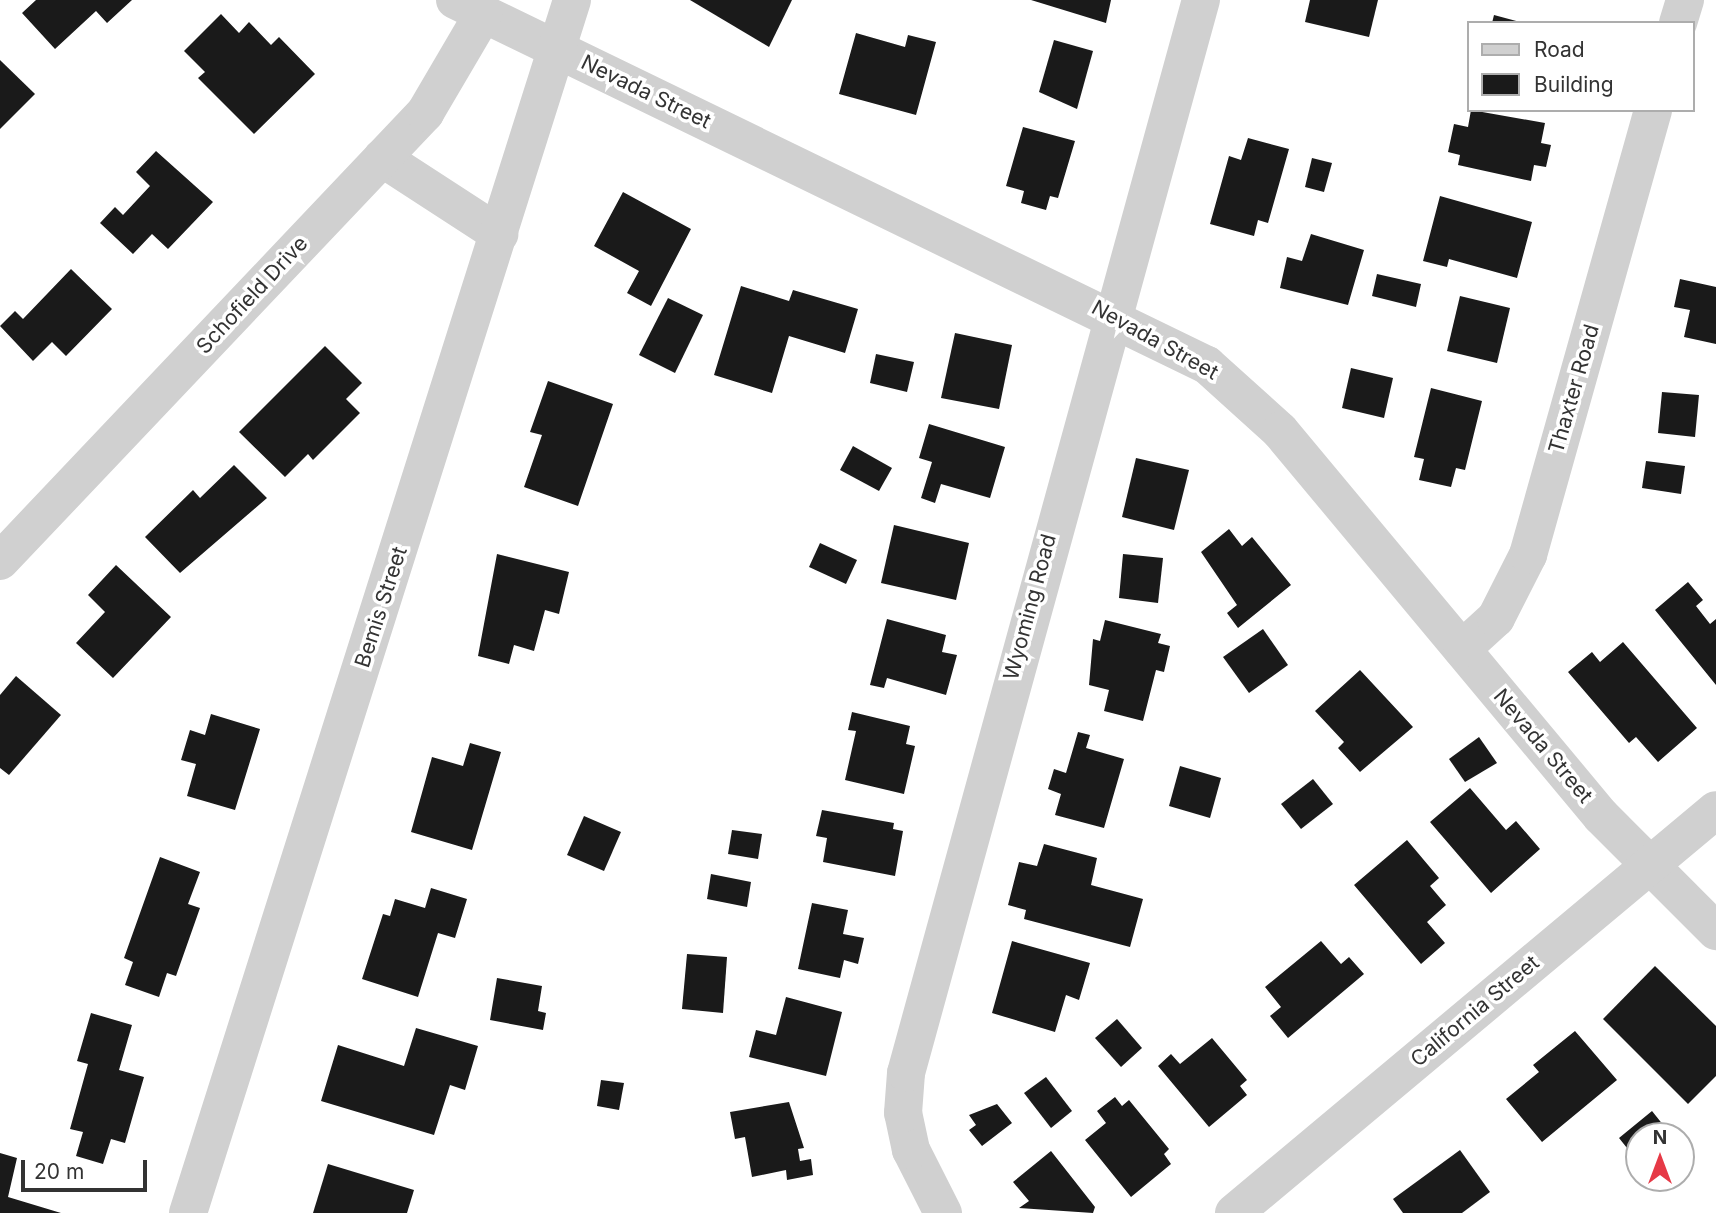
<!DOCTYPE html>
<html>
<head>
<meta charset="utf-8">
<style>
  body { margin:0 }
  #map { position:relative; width:1716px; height:1213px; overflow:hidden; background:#fff; font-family:Inter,sans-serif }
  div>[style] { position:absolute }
  .building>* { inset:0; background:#1a1a1a }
  .minor>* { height:38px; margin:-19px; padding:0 19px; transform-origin:19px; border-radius:19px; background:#d0d0d0 }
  span { translate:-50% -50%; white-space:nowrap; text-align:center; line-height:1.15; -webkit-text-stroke:7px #fff; paint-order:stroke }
  .street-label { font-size:21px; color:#333 }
  .legend { position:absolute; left:1467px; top:21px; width:228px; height:91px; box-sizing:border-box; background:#fff; border:2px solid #adadad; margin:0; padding:9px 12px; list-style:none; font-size:21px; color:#333 }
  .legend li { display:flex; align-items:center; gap:14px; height:35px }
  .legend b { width:35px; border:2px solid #adadad }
  .north { position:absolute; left:1625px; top:1122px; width:70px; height:70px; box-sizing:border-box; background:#fff; border:2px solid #adadad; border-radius:50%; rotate:0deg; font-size:19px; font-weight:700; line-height:28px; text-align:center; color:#333 }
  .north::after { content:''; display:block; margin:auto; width:24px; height:32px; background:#e63946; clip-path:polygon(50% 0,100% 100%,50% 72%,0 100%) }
  .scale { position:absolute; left:21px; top:1160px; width:126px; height:32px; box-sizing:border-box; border:4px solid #333; border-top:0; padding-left:9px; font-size:21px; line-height:24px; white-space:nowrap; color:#333; -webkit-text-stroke:5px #fff; paint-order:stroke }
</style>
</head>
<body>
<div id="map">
  <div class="building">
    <div style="clip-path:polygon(36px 0,132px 0,107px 23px,96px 11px,55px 49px,22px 13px)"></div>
    <div style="clip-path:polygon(690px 0,792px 0,769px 47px)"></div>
    <div style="clip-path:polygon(1031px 0,1111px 0,1106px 23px)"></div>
    <div style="clip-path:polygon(1310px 0,1378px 0,1369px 37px,1305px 22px)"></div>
    <div style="clip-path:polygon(221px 14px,239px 33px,249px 22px,271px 45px,279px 37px,315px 74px,254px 134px,198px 78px,205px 72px,184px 51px)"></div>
    <div style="clip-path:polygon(1494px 15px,1520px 22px,1520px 23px,1492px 23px)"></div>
    <div style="clip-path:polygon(856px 33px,905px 47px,908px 35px,936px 42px,916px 115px,839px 94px)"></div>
    <div style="clip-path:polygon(1054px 40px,1093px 51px,1077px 109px,1039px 92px)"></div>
    <div style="clip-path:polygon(0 60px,35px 94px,0 129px)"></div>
    <div style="clip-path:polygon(1471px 110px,1545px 123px,1541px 143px,1551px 145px,1546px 167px,1534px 165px,1531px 181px,1458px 165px,1460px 155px,1448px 152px,1454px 124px,1468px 127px)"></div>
    <div style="clip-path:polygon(1023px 127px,1075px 141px,1058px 198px,1050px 196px,1046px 210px,1021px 203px,1024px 191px,1006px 186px)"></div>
    <div style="clip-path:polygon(1248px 138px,1289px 149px,1268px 223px,1258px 220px,1254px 236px,1210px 224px,1229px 156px,1241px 160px)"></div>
    <div style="clip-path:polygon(156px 151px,213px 202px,168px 249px,152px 234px,133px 254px,100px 223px,115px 207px,123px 215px,150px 186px,136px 172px)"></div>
    <div style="clip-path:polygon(1312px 158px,1332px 163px,1324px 192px,1305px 187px)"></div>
    <div style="clip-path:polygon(623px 192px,691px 229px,651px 306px,627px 293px,639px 271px,594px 246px)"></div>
    <div style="clip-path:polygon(1440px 196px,1532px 222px,1517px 278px,1449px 259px,1447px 267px,1423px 261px)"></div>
    <div style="clip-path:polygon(1311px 234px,1364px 250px,1348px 305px,1280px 288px,1287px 257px,1302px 261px)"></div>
    <div style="clip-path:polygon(71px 269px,112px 309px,66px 356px,52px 342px,33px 361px,0 326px,15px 311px,23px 319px)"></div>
    <div style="clip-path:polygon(1377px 274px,1421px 284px,1416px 307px,1372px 296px)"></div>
    <div style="clip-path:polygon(1680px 279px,1716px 287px,1716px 344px,1684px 337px,1690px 310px,1674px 307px)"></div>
    <div style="clip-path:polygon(741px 286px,789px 301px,793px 290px,858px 309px,845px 353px,789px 336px,772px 393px,714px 375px)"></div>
    <div style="clip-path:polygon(1460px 296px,1510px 308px,1497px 363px,1447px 351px)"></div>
    <div style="clip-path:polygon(668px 298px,703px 315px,675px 373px,639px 355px)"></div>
    <div style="clip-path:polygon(955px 333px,1012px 345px,999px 409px,941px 398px)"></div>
    <div style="clip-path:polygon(325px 346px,362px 383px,346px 399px,360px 413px,313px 460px,308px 454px,285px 477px,239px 432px)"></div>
    <div style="clip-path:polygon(876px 354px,914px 362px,907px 392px,870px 383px)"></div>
    <div style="clip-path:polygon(1351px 368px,1393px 378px,1384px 418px,1342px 408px)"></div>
    <div style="clip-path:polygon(548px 381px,613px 404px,578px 506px,524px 487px,542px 435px,530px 432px)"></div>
    <div style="clip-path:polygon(1431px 388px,1482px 401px,1465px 470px,1456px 468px,1451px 487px,1419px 480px,1424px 459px,1414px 457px)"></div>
    <div style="clip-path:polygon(1662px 392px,1699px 395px,1695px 437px,1658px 433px)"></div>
    <div style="clip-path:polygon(929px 424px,1005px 447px,990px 498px,941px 484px,935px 503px,921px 498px,932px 462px,919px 458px)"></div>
    <div style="clip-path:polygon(853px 446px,892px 468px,879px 491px,840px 470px)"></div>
    <div style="clip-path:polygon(1136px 458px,1189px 470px,1174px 530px,1122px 517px)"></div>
    <div style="clip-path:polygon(1646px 461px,1685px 466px,1681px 494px,1642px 488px)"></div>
    <div style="clip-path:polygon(234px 465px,267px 498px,180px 573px,145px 537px,193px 490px,200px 498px)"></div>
    <div style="clip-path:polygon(894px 525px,969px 543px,956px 600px,881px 583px)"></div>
    <div style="clip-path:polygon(1229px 529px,1242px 546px,1252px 537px,1291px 585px,1238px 628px,1227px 613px,1237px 605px,1201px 552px)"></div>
    <div style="clip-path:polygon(820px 543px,857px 560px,846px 584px,809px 567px)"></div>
    <div style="clip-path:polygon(497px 554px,569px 572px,559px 614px,545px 610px,534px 651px,514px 645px,509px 664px,478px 656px)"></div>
    <div style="clip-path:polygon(1123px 554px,1163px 558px,1158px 603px,1119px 598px)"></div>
    <div style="clip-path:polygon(116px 565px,171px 617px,113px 678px,76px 643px,105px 612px,88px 595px)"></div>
    <div style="clip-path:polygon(1688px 582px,1703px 600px,1696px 606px,1710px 624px,1716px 619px,1716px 685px,1655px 610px)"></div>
    <div style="clip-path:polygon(887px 619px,946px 635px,942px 652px,957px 655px,946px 695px,887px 678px,884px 688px,870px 685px)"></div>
    <div style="clip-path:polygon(1105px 620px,1161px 634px,1158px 643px,1170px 646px,1164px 672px,1156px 670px,1143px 721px,1104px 711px,1109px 690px,1089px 685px,1093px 639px,1100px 641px)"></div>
    <div style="clip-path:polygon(1263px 629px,1288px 665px,1249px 693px,1223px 657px)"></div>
    <div style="clip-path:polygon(1623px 642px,1697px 728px,1658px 762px,1636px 737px,1629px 743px,1568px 672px,1592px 652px,1600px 662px)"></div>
    <div style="clip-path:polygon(1360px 670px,1413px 727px,1360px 772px,1338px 748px,1344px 742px,1315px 711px)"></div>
    <div style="clip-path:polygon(16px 676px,61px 715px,9px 775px,0 768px,0 695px)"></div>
    <div style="clip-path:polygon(852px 712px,910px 726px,906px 744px,915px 746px,904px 794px,845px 780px,856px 731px,848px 730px)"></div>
    <div style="clip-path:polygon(211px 714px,260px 729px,235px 810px,187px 796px,196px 764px,181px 760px,190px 730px,205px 735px)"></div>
    <div style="clip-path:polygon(1078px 732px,1090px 735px,1086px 748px,1124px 759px,1104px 828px,1055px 815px,1061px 794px,1048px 789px,1054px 769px,1066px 773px)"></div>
    <div style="clip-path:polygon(1479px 737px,1497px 763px,1465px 782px,1449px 759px)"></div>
    <div style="clip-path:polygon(470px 743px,501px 752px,472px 850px,411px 832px,432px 757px,463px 766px)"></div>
    <div style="clip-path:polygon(1180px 766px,1221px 778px,1210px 818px,1169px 806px)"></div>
    <div style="clip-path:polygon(1313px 779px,1333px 804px,1301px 829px,1281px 804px)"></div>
    <div style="clip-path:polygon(1470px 788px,1506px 830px,1516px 821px,1540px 849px,1491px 893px,1430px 822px)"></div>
    <div style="clip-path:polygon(822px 810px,894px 823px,893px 829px,903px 831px,895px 876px,823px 862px,827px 838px,816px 836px)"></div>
    <div style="clip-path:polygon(584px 816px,621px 832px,604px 871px,567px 855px)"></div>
    <div style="clip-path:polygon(732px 830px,762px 834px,758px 859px,728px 854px)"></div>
    <div style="clip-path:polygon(1407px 840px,1439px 878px,1430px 886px,1446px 905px,1427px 922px,1445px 943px,1421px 964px,1354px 885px)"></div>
    <div style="clip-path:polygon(1044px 844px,1097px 858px,1091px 885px,1143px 899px,1130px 947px,1024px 919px,1026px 910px,1008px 905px,1019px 862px,1037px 866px)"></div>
    <div style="clip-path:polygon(160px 857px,200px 872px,188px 904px,200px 908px,176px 976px,167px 973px,159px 997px,125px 985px,133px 962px,124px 958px)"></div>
    <div style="clip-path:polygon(711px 874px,751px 882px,747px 907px,707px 899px)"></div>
    <div style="clip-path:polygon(431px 888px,467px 899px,455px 938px,438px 933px,418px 997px,362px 979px,383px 914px,390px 916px,395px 899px,425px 908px)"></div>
    <div style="clip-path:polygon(812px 903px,848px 910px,843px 934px,864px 938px,858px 964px,844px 960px,840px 978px,798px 969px)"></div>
    <div style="clip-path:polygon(1012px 941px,1090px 963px,1079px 1000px,1066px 995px,1055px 1032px,992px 1013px)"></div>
    <div style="clip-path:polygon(1321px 941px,1341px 964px,1349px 957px,1364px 974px,1288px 1038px,1270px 1016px,1281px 1007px,1265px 987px)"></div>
    <div style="clip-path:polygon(687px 954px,727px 957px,723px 1013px,682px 1009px)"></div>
    <div style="clip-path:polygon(1655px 966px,1716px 1026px,1716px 1076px,1688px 1104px,1603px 1019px)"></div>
    <div style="clip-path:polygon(497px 978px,542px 986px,538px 1011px,546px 1013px,543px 1030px,490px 1020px)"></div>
    <div style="clip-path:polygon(786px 997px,842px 1012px,826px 1076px,749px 1057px,756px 1030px,776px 1035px)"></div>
    <div style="clip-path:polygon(91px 1013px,132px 1025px,119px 1070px,144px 1077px,125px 1143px,111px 1139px,103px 1164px,76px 1156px,83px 1132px,70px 1129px,88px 1064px,77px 1061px)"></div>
    <div style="clip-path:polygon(1117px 1019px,1142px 1048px,1121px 1067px,1095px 1038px)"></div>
    <div style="clip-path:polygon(416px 1028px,478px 1046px,465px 1090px,450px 1085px,434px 1135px,321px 1101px,338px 1045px,404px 1066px)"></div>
    <div style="clip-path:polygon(1575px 1031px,1617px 1080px,1542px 1142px,1506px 1099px,1539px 1072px,1533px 1065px)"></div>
    <div style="clip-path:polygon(1212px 1038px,1247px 1080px,1240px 1086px,1247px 1095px,1209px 1127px,1158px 1066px,1171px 1054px,1180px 1064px)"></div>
    <div style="clip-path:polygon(1046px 1077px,1072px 1111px,1051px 1128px,1024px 1093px)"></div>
    <div style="clip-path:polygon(601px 1080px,624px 1083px,619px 1110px,597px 1106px)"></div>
    <div style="clip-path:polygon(1115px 1097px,1122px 1106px,1129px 1100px,1169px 1149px,1164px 1154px,1171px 1164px,1131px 1197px,1085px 1140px,1106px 1123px,1097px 1111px)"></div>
    <div style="clip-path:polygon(789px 1102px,804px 1148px,798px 1149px,800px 1161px,811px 1159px,813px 1175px,787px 1180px,786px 1170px,752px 1177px,745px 1137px,735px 1139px,730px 1112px)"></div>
    <div style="clip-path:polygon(997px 1104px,1012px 1123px,982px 1146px,969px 1130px,976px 1125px,969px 1115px)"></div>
    <div style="clip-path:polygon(1652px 1111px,1672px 1136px,1639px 1136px,1639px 1163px,1619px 1138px)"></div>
    <div style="clip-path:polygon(1460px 1150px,1490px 1192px,1462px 1213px,1403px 1213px,1393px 1199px)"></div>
    <div style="clip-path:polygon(1051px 1151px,1095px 1207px,1093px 1213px,1019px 1208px,1029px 1201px,1013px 1182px)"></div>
    <div style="clip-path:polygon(0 1153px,17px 1158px,8px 1197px,61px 1213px,0 1213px)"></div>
    <div style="clip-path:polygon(328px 1164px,414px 1190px,407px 1213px,313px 1213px)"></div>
  </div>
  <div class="minor">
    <div style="left:455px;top:0;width:836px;rotate:25.89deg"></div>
    <div style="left:1207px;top:365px;width:98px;rotate:42.1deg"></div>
    <div style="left:1280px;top:431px;width:501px;rotate:50.18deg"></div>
    <div style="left:1601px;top:816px;width:163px;rotate:45deg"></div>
    <div style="left:1678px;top:23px;width:24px;rotate:-73deg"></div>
    <div style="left:382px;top:158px;width:140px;rotate:33deg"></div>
    <div style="left:0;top:561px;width:618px;rotate:-46.51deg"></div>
    <div style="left:425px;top:113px;width:115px;rotate:-59.6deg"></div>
    <div style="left:1462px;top:649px;width:46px;rotate:-42.4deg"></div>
    <div style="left:1496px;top:618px;width:71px;rotate:-63.1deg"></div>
    <div style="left:1528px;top:555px;width:462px;rotate:-74.3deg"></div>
    <div style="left:188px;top:1213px;width:1272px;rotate:-72.43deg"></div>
    <div style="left:943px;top:1213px;width:71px;rotate:-116.9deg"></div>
    <div style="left:911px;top:1150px;width:38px;rotate:-102deg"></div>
    <div style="left:903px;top:1113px;width:40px;rotate:-85.7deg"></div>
    <div style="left:906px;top:1073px;width:1113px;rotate:-74.63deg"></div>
    <div style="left:1234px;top:1213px;width:628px;rotate:-39.9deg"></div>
  </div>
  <div class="street-label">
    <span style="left:646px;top:92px;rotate:26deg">Nevada Street</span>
    <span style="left:252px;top:295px;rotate:-47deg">Schofield Drive</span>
    <span style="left:1155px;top:340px;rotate:29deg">Nevada Street</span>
    <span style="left:1574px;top:389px;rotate:-74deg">Thaxter Road</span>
    <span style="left:381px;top:607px;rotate:-72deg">Bemis Street</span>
    <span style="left:1030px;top:607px;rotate:-75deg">Wyoming Road</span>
    <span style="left:1543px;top:746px;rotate:50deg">Nevada Street</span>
    <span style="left:1475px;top:1011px;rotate:-40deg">California Street</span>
  </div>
  <ul class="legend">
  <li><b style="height:9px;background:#d0d0d0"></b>Road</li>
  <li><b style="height:19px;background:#1a1a1a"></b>Building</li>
  </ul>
  <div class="north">N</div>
  <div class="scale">20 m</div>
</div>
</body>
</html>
